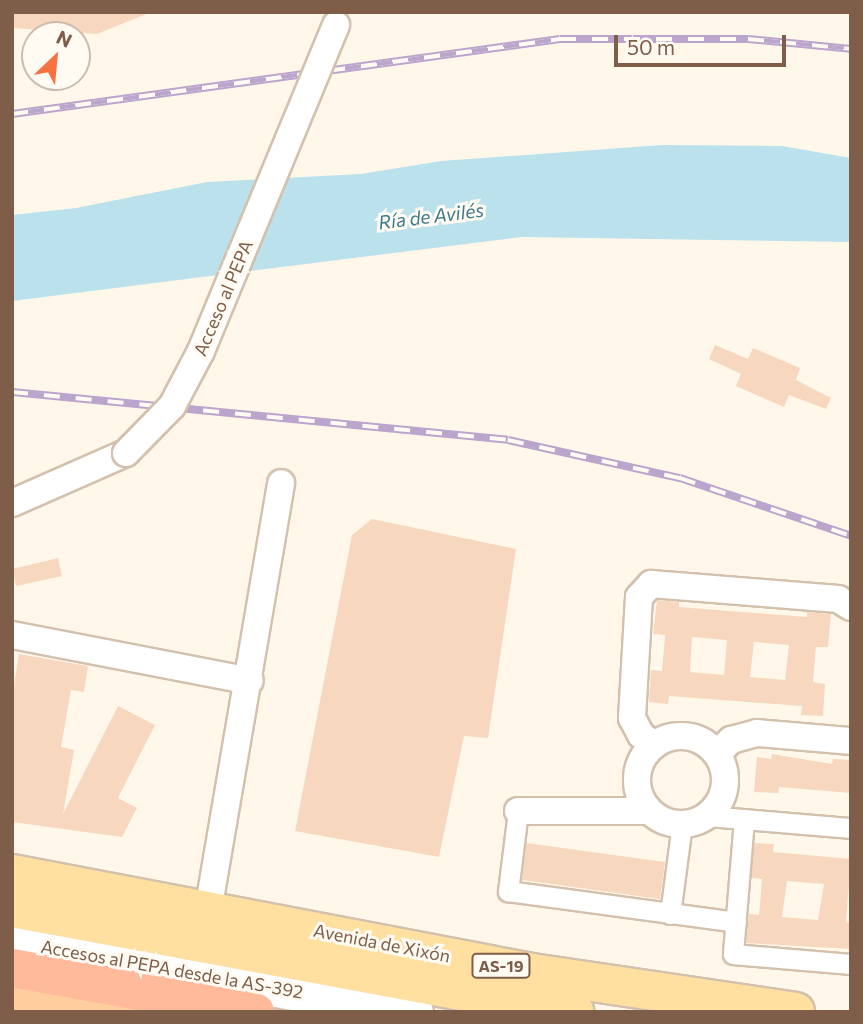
<!DOCTYPE html>
<html>
<head>
<meta charset="utf-8">
<style>
  body { margin:0 }
  #map { position:relative; width:863px; height:1024px; overflow:hidden; background:#fff8ea; font-family:Commissioner,sans-serif }
  div>[style] { position:absolute }
  .water>* { inset:0; background:#bbe2ec }
  .building>* { inset:0; background:#f7d8be }
  .roads { filter:drop-shadow(2px 0 #d3c0ad) drop-shadow(-2px 0 #d3c0ad) drop-shadow(0 2px #d3c0ad) drop-shadow(0 -2px #d3c0ad) }
  .pedestrian>* { height:19px; margin:-9.5px; padding:0 9.5px; transform-origin:9.5px; border-radius:9.5px; background:#fff }
  .minor>* { height:26px; margin:-13px; padding:0 13px; transform-origin:13px; border-radius:13px; background:#fff }
  .minor>.ring { margin:-13px; padding:0; box-sizing:content-box; background:none; border:26px solid #fff; border-radius:50% }
  .secondary>* { height:38px; margin:-19px; padding:0 19px; transform-origin:19px; border-radius:19px; background:#fff }
  .primary>* { height:38px; margin:-19px; padding:0 19px; transform-origin:19px; border-radius:19px; background:#ffe0a1 }
  .trunk>* { height:38px; margin:-19px; padding:0 19px; transform-origin:19px; border-radius:19px; background:#ffcd9e }
  .motorway>* { height:38px; margin:-19px; padding:0 19px; transform-origin:19px; border-radius:19px; background:#ffba9b }
  .rail>* { height:8px; margin-top:-4px; transform-origin:0; background:repeating-linear-gradient(90deg,#fffbf3 0 16px,#bca5cc 0 32px); box-sizing:border-box; border-block:2px solid #bca5cc }
  .bridges { filter:drop-shadow(2px 0 #d3c0ad) drop-shadow(-2px 0 #d3c0ad) drop-shadow(0 2px #d3c0ad) drop-shadow(0 -2px #d3c0ad) }
  .minor-bridge>* { height:26px; margin:-13px; padding:0 13px; transform-origin:13px; border-radius:13px; background:#fff }
  span { translate:-50% -50%; white-space:nowrap; text-align:center; line-height:1.15; -webkit-text-stroke:6px #fffbf3; paint-order:stroke }
  .shield-label span { padding:2px 5px; background:#fffbf3; border:2px solid; border-radius:5px; -webkit-text-stroke-width:0 }
  .shield-label { font-size:16px; color:#7e5e49; font-weight:700 }
  .street-label { font-size:18px; color:#7e5e49 }
  .water-label { font-size:19px; color:#3c7b8b; font-style:italic }
  .frame { position:absolute; inset:0; border:14px solid #7e5e49; pointer-events:none }
  .north { position:absolute; left:21px; top:21px; width:70px; height:70px; box-sizing:border-box; background:#fffbf3; border:2px solid #cbbcaf; border-radius:50%; rotate:26deg; font-size:19px; font-weight:700; line-height:28px; text-align:center; color:#7e5e49 }
  .north::after { content:''; display:block; margin:auto; width:24px; height:32px; background:#f57343; clip-path:polygon(50% 0,100% 100%,50% 72%,0 100%) }
  .scale { position:absolute; left:614px; top:35px; width:172px; height:32px; box-sizing:border-box; border:4px solid #7e5e49; border-top:0; padding-left:9px; font-size:21px; line-height:24px; white-space:nowrap; color:#7e5e49; -webkit-text-stroke:5px #fffbf3; paint-order:stroke }
</style>
</head>
<body>
<div id="map">
  <div class="water">
    <div style="clip-path:polygon(662px 145px,782px 146px,851px 158px,851px 242px,521px 237px,12px 301px,12px 215px,76px 208px,207px 182px,361px 174px,441px 161px)"></div>
  </div>
  <div class="building">
    <div style="clip-path:polygon(12px 12px,149px 12px,149px 13px,97px 34px,12px 28px)"></div>
    <div style="clip-path:polygon(715px 345px,748px 359px,753px 348px,800px 368px,796px 380px,831px 398px,826px 409px,789px 395px,784px 407px,736px 386px,741px 374px,709px 359px)"></div>
    <div style="clip-path:polygon(372px 519px,516px 549px,488px 738px,464px 736px,439px 857px,295px 831px,352px 535px)"></div>
    <div style="clip-path:polygon(58px 558px,62px 576px,16px 586px,12px 569px)"></div>
    <div style="clip-path:polygon(evenodd,657px 600px,679px 602px,679px 607px,807px 617px,807px 612px,831px 614px,828px 647px,816px 647px,813px 682px,825px 684px,823px 716px,801px 715px,802px 706px,669px 696px,668px 704px,649px 702px,651px 670px,662px 671px,665px 635px,653px 634px,657px 600px,692px 637px,727px 640px,724px 675px,690px 672px,692px 637px,657px 600px,754px 642px,789px 645px,785px 680px,750px 677px,754px 642px)"></div>
    <div style="clip-path:polygon(19px 654px,88px 666px,84px 692px,71px 690px,61px 747px,74px 750px,63px 814px,118px 706px,155px 725px,118px 798px,137px 808px,122px 837px,12px 822px,12px 697px)"></div>
    <div style="clip-path:polygon(772px 754px,832px 764px,833px 759px,851px 760px,851px 793px,779px 787px,778px 793px,754px 792px,757px 757px,771px 759px)"></div>
    <div style="clip-path:polygon(526px 843px,665px 862px,660px 899px,522px 880px)"></div>
    <div style="clip-path:polygon(evenodd,754px 843px,774px 844px,773px 852px,851px 859px,846px 922px,851px 923px,851px 949px,746px 943px,749px 914px,759px 915px,762px 879px,751px 878px,754px 843px,787px 881px,824px 884px,818px 920px,782px 917px,787px 881px)"></div>
  </div>
  <div class="roads">
    <div class="pedestrian">
      <div style="left:518px;top:811px;width:81px;rotate:97.1deg"></div>
      <div style="left:508px;top:891px;width:230px;rotate:7.7deg"></div>
      <div style="left:708px;top:816px;width:144px;rotate:4.8deg"></div>
      <div style="left:744px;top:819px;width:135px;rotate:94.7deg"></div>
      <div style="left:733px;top:954px;width:118px;rotate:4.8deg"></div>
      <div style="left:670px;top:914px;width:91px;rotate:-82.4deg"></div>
    </div>
    <div class="minor">
      <div style="left:12px;top:503px;width:124px;rotate:-23.7deg"></div>
      <div style="left:12px;top:635px;width:242px;rotate:10.9deg"></div>
      <div class="ring" style="left:637px;top:736px;width:62px;height:62px"></div>
      <div style="left:654px;top:745px;width:16px;rotate:-142deg"></div>
      <div style="left:641px;top:735px;width:19px;rotate:-118deg"></div>
      <div style="left:632px;top:718px;width:121px;rotate:-86.7deg"></div>
      <div style="left:639px;top:597px;width:18px;rotate:-47deg"></div>
      <div style="left:651px;top:584px;width:188px;rotate:4.6deg"></div>
      <div style="left:838px;top:599px;width:15px;rotate:32deg"></div>
      <div style="left:717px;top:754px;width:20px;rotate:-45deg"></div>
      <div style="left:731px;top:740px;width:27px;rotate:-15deg"></div>
      <div style="left:757px;top:733px;width:94px;rotate:4.9deg"></div>
      <div style="left:518px;top:811px;width:131px"></div>
      <div style="left:208px;top:911px;width:434px;rotate:-80.3deg"></div>
    </div>
    <div class="secondary">
      <div style="left:12px;top:942px;width:408px;rotate:9.9deg"></div>
    </div>
    <div class="primary">
      <div style="left:12px;top:874px;width:529px;rotate:10.78deg"></div>
      <div style="left:532px;top:973px;width:266px;rotate:8.4deg"></div>
      <div style="left:12px;top:908px;width:572px;rotate:10.48deg"></div>
    </div>
    <div class="trunk">
      <div style="left:12px;top:996px;width:150px;rotate:6.1deg"></div>
    </div>
    <div class="motorway">
      <div style="left:12px;top:968px;width:247px;rotate:10.3deg"></div>
    </div>
  </div>
  <div class="rail">
    <div style="left:12px;top:114px;width:553px;rotate:-7.79deg"></div>
    <div style="left:560px;top:39px;width:188px"></div>
    <div style="left:748px;top:39px;width:103px;rotate:5.5deg"></div>
    <div style="left:12px;top:392px;width:498px;rotate:5.5deg"></div>
    <div style="left:508px;top:440px;width:176px;rotate:12.5deg"></div>
    <div style="left:680px;top:478px;width:181px;rotate:18.7deg"></div>
  </div>
  <div class="bridges">
    <div class="minor-bridge">
      <div style="left:126px;top:453px;width:66px;rotate:-45.6deg"></div>
      <div style="left:172px;top:406px;width:62px;rotate:-62.2deg"></div>
      <div style="left:201px;top:351px;width:353px;rotate:-67.5deg"></div>
    </div>
  </div>
  <div class="shield-label">
    <span style="left:501px;top:966px">AS-19</span>
  </div>
  <div class="street-label">
    <span style="left:223px;top:298px;rotate:-67deg">Acceso al PEPA</span>
    <span style="left:382px;top:943px;rotate:11deg">Avenida de Xixón</span>
    <span style="left:172px;top:969px;rotate:10deg">Accesos al PEPA desde la AS-392</span>
  </div>
  <div class="water-label">
    <span style="left:431px;top:216px;rotate:-7deg">Ría de Avilés</span>
  </div>
  <div class="frame"></div>
  <div class="north">N</div>
  <div class="scale">50 m</div>
</div>
</body>
</html>
